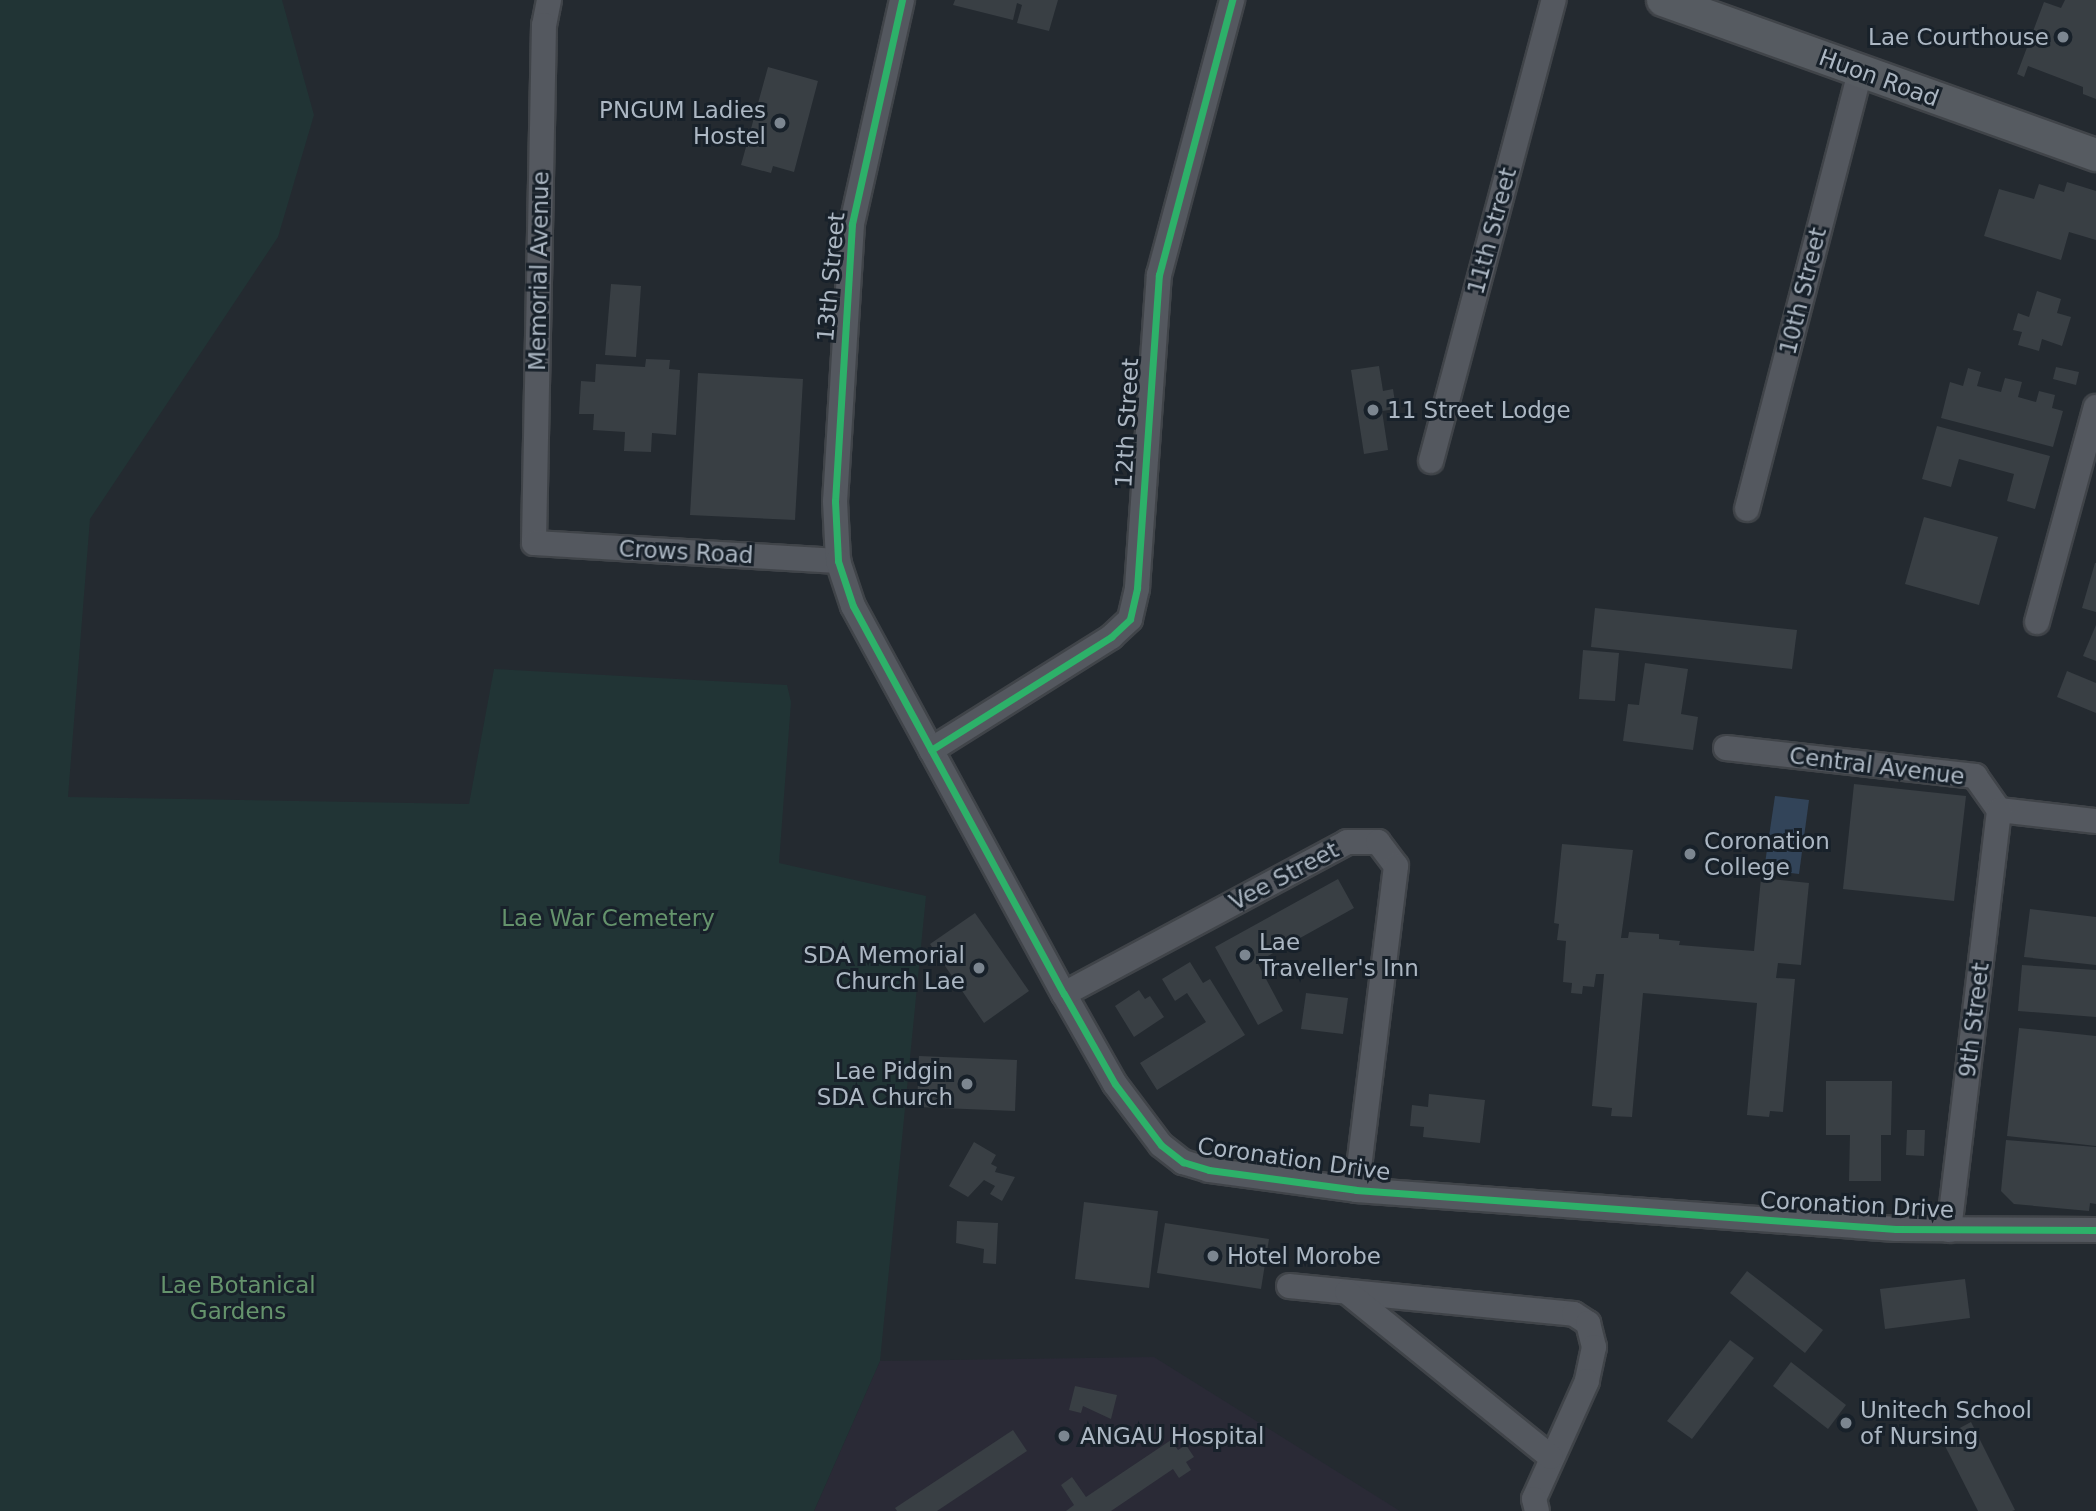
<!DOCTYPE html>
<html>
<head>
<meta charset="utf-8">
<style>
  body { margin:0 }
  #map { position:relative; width:2096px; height:1511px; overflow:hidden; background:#242a30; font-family:"DejaVu Sans",sans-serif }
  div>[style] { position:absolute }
  .medical>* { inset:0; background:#2a2a36 }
  .green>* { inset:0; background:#213435 }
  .water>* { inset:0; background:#324459 }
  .building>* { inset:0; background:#393f44 }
  .roads { filter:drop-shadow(2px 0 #404449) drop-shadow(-2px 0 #404449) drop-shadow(0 2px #404449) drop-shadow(0 -2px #404449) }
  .minor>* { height:24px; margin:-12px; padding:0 12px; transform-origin:12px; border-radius:12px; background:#54585f }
  .major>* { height:32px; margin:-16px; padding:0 16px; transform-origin:16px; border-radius:16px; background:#565b61 }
  .cycleway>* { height:7px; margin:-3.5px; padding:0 3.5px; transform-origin:3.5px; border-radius:3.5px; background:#2db169 }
  .dots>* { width:19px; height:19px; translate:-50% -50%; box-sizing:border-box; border:4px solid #18212a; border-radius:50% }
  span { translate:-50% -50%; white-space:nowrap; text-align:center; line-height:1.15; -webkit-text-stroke:6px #18212a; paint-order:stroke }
  .poi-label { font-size:23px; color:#acb7c3 }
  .right { translate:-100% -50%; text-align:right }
  .left { translate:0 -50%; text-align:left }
  .street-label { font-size:23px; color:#acb7c3 }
  .park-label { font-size:23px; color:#65936c }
</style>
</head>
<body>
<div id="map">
  <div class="medical">
    <div style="clip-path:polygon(1154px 1357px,1400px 1511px,814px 1511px,880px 1361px)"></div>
  </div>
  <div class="green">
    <div style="clip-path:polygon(0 0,282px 0,314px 115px,278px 237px,90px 519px,68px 797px,469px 804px,494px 669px,787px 685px,791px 702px,779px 863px,926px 896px,880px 1361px,814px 1511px,0 1511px)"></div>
  </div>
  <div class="water">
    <div style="clip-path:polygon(1775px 796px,1809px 800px,1799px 874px,1764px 870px)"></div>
  </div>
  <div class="building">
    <div style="clip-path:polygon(955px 0,1058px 0,1049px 31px,1017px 23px,1022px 5px,1017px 3px,1013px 20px,953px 5px)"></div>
    <div style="clip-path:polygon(2065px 0,2096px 0,2096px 99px,2083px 94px,2083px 87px,2028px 66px,2024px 77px,2017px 74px,2044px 2px,2061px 8px)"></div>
    <div style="clip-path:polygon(768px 67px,818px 81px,794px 172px,773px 166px,771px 173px,741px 165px)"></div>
    <div style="clip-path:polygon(2067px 182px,2096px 191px,2096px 240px,2069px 232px,2061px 260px,1984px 236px,1999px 189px,2034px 199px,2039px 184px,2064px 192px)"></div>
    <div style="clip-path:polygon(611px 284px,641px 286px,636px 357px,605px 355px)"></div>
    <div style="clip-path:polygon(2037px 291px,2061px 299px,2057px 313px,2071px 317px,2062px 346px,2042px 339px,2039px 351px,2018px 345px,2022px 332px,2013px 330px,2018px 313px,2029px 317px)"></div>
    <div style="clip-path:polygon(646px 359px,670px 360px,669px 369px,680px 370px,676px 435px,652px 433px,651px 452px,624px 451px,625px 432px,593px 430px,594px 414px,579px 414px,581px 381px,595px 382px,596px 364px,645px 367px)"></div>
    <div style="clip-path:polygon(1379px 366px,1383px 391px,1393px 389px,1396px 409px,1382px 411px,1388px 450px,1364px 454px,1351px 370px)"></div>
    <div style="clip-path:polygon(2056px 367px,2079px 372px,2076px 385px,2053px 379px)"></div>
    <div style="clip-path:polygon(1968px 368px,1981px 372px,1977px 386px,2001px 392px,2005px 378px,2022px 382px,2018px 397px,2036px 402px,2039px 391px,2055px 395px,2052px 408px,2063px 411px,2053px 447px,1941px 418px,1950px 382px,1963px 386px)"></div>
    <div style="clip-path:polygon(698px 373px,803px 379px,795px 520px,690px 515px)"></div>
    <div style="clip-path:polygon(1937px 426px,2050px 456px,2035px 509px,2007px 501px,2014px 474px,1959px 459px,1951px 487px,1922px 479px)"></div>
    <div style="clip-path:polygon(1924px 517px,1998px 537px,1979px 605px,1905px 584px)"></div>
    <div style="clip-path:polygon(2095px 563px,2096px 563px,2096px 612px,2082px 608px)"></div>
    <div style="clip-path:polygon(1595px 608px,1797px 630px,1792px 669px,1591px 647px)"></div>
    <div style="clip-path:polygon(2096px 625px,2096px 661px,2083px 656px)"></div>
    <div style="clip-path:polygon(1583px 650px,1619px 653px,1615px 701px,1579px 699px)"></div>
    <div style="clip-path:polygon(1645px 663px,1688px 669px,1681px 714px,1698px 717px,1693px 750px,1623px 741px,1628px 704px,1639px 705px)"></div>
    <div style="clip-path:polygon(2067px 671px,2096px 683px,2096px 713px,2057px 697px)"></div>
    <div style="clip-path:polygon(1854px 784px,1966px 796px,1954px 901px,1843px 889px)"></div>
    <div style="clip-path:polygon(1562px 844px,1633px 850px,1621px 938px,1628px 938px,1629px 932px,1659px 934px,1659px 939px,1680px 941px,1679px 945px,1754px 951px,1761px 878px,1809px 883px,1801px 965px,1778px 963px,1776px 978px,1795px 979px,1783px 1112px,1770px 1111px,1769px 1117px,1747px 1115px,1757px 1003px,1643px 993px,1632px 1117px,1611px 1116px,1612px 1108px,1592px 1106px,1604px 974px,1596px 974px,1594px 987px,1583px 986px,1582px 994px,1571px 993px,1572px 983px,1563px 982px,1566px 941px,1557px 940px,1559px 924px,1554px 923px)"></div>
    <div style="clip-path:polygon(1338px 879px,1354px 908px,1257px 962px,1283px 1011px,1258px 1025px,1215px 947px)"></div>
    <div style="clip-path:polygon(2030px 909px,2096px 917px,2096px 965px,2024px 957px)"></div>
    <div style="clip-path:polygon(975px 913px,1029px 991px,984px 1023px,930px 944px)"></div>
    <div style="clip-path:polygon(1190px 962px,1203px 983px,1210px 979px,1245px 1035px,1157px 1090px,1140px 1063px,1206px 1022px,1187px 993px,1175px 1001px,1162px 979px)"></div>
    <div style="clip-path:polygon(2022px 965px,2096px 970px,2096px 1017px,2018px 1011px)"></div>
    <div style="clip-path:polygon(1139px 990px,1145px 999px,1150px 996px,1164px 1017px,1134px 1037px,1115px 1006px)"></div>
    <div style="clip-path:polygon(1306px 993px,1348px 998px,1343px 1034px,1301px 1029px)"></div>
    <div style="clip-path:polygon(2019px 1028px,2096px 1036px,2096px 1146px,2007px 1136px)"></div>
    <div style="clip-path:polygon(919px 1056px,1017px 1060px,1015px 1111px,917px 1107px)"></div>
    <div style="clip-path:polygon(1826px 1081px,1892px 1081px,1891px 1135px,1881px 1135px,1881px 1181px,1849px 1181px,1850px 1135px,1826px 1135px)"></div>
    <div style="clip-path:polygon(1429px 1094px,1485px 1100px,1480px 1143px,1423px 1137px,1424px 1127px,1410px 1126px,1412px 1105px,1428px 1107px)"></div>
    <div style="clip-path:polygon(1907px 1130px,1925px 1130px,1924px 1156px,1906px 1155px)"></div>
    <div style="clip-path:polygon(2006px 1140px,2096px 1147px,2096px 1204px,2090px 1203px,2089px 1211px,2014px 1204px,2001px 1191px)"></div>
    <div style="clip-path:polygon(974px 1142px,996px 1155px,991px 1164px,997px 1167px,995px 1172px,1015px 1177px,1002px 1201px,990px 1194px,995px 1186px,984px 1180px,968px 1197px,949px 1186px)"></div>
    <div style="clip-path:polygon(1084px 1202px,1158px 1211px,1149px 1288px,1075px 1279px)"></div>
    <div style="clip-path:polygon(957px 1221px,998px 1223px,996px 1264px,983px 1263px,984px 1249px,956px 1243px)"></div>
    <div style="clip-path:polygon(1165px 1223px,1269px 1239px,1261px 1289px,1157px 1273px)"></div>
    <div style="clip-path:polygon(1747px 1271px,1823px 1330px,1805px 1353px,1730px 1293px)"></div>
    <div style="clip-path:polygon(1965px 1279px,1970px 1318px,1885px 1329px,1880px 1289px)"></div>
    <div style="clip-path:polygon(1730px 1340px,1754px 1358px,1692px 1439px,1667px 1421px)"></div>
    <div style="clip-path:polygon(1791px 1362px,1846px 1405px,1828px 1429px,1773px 1386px)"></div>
    <div style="clip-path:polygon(1075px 1386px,1117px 1395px,1111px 1419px,1083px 1406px,1081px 1413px,1069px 1410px)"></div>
    <div style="clip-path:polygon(1971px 1422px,2015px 1510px,2012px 1511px,1978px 1511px,1941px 1438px)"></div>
    <div style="clip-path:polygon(1013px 1430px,1027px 1451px,937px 1511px,897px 1511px,895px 1508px)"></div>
    <div style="clip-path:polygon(1171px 1440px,1178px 1450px,1186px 1445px,1194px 1457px,1186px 1462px,1191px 1470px,1179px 1478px,1173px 1469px,1111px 1511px,1066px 1511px,1074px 1505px,1061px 1485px,1072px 1477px,1086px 1497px)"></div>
  </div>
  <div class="roads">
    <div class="minor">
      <div style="left:549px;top:0;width:25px;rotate:101deg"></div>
      <div style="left:544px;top:25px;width:518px;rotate:91.11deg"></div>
      <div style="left:534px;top:543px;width:305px;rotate:3.4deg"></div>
      <div style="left:902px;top:0;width:230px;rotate:102.6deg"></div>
      <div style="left:852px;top:224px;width:278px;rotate:93.5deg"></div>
      <div style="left:835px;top:501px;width:60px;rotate:87.1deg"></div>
      <div style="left:838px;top:561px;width:47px;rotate:71.6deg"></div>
      <div style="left:853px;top:606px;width:442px;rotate:61.5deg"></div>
      <div style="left:1064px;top:994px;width:103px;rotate:60.5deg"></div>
      <div style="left:1115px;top:1084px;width:76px;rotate:53deg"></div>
      <div style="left:1161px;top:1145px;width:28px;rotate:38deg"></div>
      <div style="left:1183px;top:1162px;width:27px;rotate:17deg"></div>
      <div style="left:1209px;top:1170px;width:148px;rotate:7.7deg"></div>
      <div style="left:1356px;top:1190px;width:541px;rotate:4.13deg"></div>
      <div style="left:1896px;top:1229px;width:200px;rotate:0.3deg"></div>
      <div style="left:1431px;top:461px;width:477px;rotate:-75.1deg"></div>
      <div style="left:1747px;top:509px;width:451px;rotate:-75.5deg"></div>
      <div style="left:2037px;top:622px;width:223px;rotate:-74.7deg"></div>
      <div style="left:1726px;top:748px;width:251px;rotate:6.4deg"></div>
      <div style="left:1975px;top:776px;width:42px;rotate:54.8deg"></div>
      <div style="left:1999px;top:810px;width:98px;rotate:6.5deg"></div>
      <div style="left:931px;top:750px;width:213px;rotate:-32.1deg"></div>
      <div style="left:1111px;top:637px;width:26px;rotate:-43deg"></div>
      <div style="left:1130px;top:619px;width:32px;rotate:-77deg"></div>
      <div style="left:1137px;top:588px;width:314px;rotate:-86deg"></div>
      <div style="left:1159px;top:275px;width:285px;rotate:-75.1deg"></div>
      <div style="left:1064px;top:994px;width:321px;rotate:-28.2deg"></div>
      <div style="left:1347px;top:842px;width:31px"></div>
      <div style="left:1378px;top:842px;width:30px;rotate:53deg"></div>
      <div style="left:1396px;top:866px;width:326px;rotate:97deg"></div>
      <div style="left:1949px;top:1230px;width:423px;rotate:-83.2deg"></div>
      <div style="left:1289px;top:1286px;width:286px;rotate:5.6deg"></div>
      <div style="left:1574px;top:1314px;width:17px;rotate:33deg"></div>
      <div style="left:1588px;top:1323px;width:25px;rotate:76deg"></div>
      <div style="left:1594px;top:1347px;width:35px;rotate:102deg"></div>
      <div style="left:1587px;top:1381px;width:129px;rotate:114.2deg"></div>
      <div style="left:1534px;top:1499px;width:12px;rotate:76deg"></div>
      <div style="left:1347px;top:1292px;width:262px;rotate:39deg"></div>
    </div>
    <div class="major">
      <div style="left:1663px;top:0;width:460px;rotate:19.7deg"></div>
    </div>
  </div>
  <div class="cycleway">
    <div style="left:902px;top:0;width:230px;rotate:102.6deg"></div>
    <div style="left:852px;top:224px;width:278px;rotate:93.5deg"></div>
    <div style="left:835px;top:501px;width:60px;rotate:87.1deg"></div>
    <div style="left:838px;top:561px;width:47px;rotate:71.6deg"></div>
    <div style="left:853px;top:606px;width:442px;rotate:61.5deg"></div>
    <div style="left:1064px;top:994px;width:103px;rotate:60.5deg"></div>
    <div style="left:1115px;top:1084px;width:76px;rotate:53deg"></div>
    <div style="left:1161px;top:1145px;width:28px;rotate:38deg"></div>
    <div style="left:1183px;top:1162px;width:27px;rotate:17deg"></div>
    <div style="left:1209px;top:1170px;width:148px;rotate:7.7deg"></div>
    <div style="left:1356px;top:1190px;width:541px;rotate:4.13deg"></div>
    <div style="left:1896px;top:1229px;width:200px;rotate:0.3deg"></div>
    <div style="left:931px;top:750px;width:213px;rotate:-32.1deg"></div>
    <div style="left:1111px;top:637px;width:26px;rotate:-43deg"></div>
    <div style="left:1130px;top:619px;width:32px;rotate:-77deg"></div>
    <div style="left:1137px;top:588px;width:314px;rotate:-86deg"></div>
    <div style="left:1159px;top:275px;width:285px;rotate:-75.1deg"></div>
  </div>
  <div class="dots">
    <div style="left:2063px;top:37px;background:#7c8690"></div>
    <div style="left:780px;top:123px;background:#7c8690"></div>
    <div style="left:1373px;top:410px;background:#7c8690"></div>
    <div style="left:1690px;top:854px;background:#7c8690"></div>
    <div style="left:1245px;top:955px;background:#7c8690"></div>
    <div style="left:979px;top:968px;background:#7c8690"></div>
    <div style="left:967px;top:1084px;background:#7c8690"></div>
    <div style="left:1213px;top:1256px;background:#7c8690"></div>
    <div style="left:1846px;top:1423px;background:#7c8690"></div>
    <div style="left:1064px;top:1436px;background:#7c8690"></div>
  </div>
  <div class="poi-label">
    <span class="right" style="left:2049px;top:37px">Lae Courthouse</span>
    <span class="right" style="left:766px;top:123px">PNGUM Ladies<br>Hostel</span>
    <span class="left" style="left:1387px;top:410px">11 Street Lodge</span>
    <span class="left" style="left:1704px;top:854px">Coronation<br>College</span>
    <span class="left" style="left:1259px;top:955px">Lae<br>Traveller's Inn</span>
    <span class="right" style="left:965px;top:968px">SDA Memorial<br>Church Lae</span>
    <span class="right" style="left:953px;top:1084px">Lae Pidgin<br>SDA Church</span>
    <span class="left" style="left:1227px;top:1256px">Hotel Morobe</span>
    <span class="left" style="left:1860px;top:1423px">Unitech School<br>of Nursing</span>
    <span class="left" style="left:1080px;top:1436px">ANGAU Hospital</span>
  </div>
  <div class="street-label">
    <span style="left:1879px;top:78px;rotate:20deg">Huon Road</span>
    <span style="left:1492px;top:231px;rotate:-75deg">11th Street</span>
    <span style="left:539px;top:271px;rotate:-89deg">Memorial Avenue</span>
    <span style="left:831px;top:277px;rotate:-85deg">13th Street</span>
    <span style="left:1803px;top:291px;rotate:-76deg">10th Street</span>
    <span style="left:1127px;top:423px;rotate:-87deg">12th Street</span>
    <span style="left:686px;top:552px;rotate:3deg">Crows Road</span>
    <span style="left:1877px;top:766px;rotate:7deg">Central Avenue</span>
    <span style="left:1284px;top:876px;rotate:-28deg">Vee Street</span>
    <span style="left:1974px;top:1020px;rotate:-83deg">9th Street</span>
    <span style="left:1294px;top:1159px;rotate:8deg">Coronation Drive</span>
    <span style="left:1857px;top:1205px;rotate:3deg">Coronation Drive</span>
  </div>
  <div class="park-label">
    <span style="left:608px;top:918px">Lae War Cemetery</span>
    <span style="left:238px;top:1298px">Lae Botanical<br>Gardens</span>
  </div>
</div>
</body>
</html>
